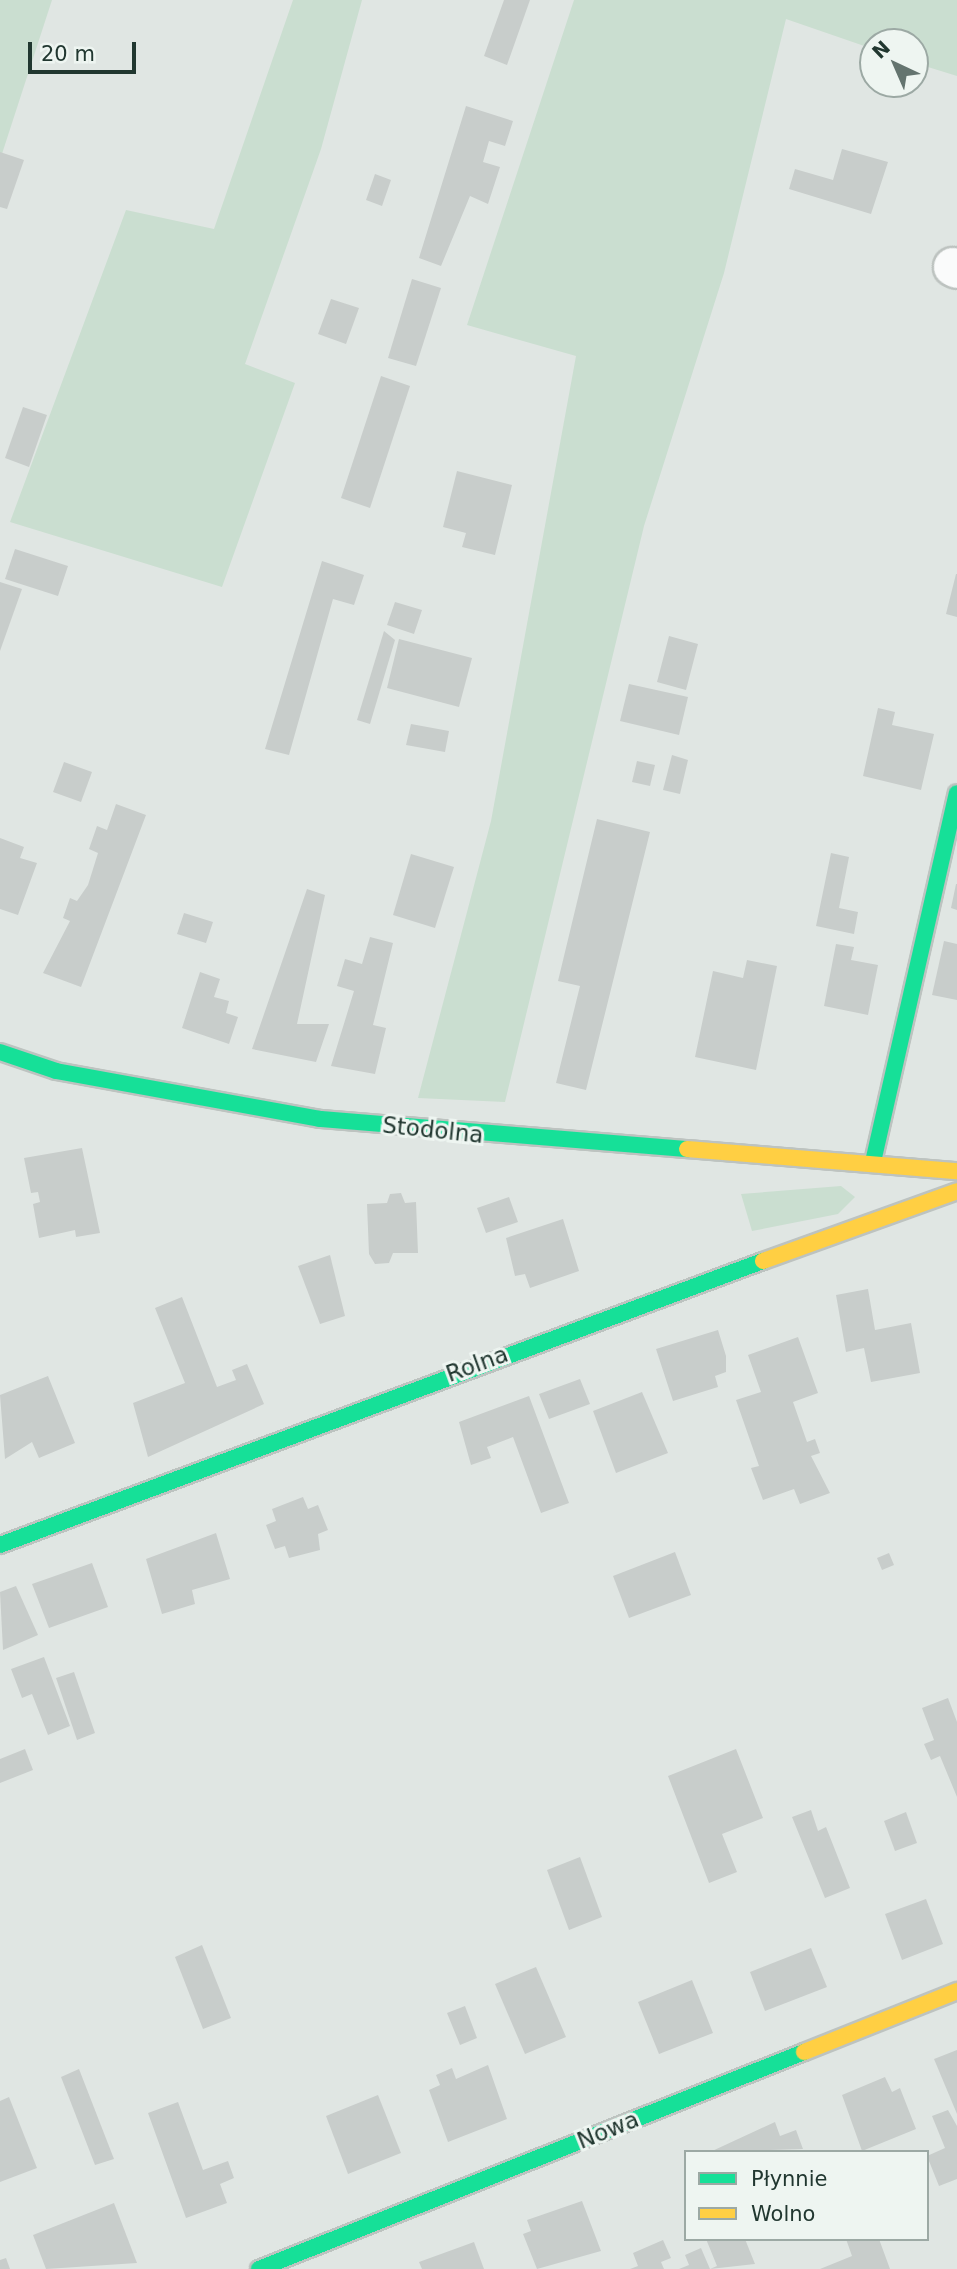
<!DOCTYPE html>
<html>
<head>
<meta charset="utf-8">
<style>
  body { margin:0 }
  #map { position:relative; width:957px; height:2269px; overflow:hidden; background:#e0e6e3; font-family:"DejaVu Sans",sans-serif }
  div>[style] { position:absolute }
  .green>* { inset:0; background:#caded0 }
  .building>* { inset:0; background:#c8cdcb }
  .roads { filter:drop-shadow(2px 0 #bdc3c0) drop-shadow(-2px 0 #bdc3c0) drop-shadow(0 2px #bdc3c0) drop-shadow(0 -2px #bdc3c0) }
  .street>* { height:38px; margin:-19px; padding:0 19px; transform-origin:19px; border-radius:19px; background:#fafbfb }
  .fast>* { height:16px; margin:-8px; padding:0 8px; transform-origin:8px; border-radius:8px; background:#16e098 }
  .slow>* { height:16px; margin:-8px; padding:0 8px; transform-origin:8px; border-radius:8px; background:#ffcf43 }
  span { translate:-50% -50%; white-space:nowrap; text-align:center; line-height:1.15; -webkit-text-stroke:6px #eef5f1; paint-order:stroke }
  .street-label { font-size:23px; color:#213730 }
  .legend { position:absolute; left:684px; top:2150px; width:245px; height:91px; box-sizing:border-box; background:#eef5f1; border:2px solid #9ca9a4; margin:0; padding:9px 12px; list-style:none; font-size:21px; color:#213730 }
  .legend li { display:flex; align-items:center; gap:14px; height:35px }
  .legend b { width:35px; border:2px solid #9ca9a4 }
  .north { position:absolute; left:859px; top:28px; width:70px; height:70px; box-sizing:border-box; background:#eef5f1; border:2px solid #9ca9a4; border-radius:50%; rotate:316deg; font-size:19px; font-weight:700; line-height:28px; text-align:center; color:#213730 }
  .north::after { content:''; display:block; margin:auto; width:24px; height:32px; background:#64746f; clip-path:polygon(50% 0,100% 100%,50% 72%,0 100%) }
  .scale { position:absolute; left:28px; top:42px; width:108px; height:32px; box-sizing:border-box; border:4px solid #213730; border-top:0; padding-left:9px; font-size:21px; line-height:24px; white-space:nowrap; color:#213730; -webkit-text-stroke:5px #eef5f1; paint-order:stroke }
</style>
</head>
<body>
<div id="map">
  <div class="green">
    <div style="clip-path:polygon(0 0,52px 0,0 160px)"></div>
    <div style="clip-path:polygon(293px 0,362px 0,321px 149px,245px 364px,295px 383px,222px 587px,10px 522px,126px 210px,214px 229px)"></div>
    <div style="clip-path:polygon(574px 0,957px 0,957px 76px,915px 63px,915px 42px,873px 42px,873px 49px,786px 19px,724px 273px,644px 526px,505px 1102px,418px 1098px,491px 821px,576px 356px,467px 325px)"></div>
    <div style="clip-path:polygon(841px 1186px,855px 1197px,838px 1214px,752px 1231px,741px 1194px)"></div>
  </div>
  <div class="building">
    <div style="clip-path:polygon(504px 0,530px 0,507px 65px,484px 56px)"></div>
    <div style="clip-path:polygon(466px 106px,513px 121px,505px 146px,489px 141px,483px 162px,500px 167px,488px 204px,470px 196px,441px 266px,419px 258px)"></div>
    <div style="clip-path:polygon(842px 149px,888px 162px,871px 214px,789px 189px,795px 169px,833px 180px)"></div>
    <div style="clip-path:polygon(0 152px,24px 160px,7px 209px,0 207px)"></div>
    <div style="clip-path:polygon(375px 174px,391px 180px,382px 206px,366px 200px)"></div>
    <div style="clip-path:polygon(412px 279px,441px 288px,416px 366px,388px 358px)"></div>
    <div style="clip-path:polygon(331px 299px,359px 308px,346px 344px,318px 334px)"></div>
    <div style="clip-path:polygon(381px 376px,410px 386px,370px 508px,341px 498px)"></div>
    <div style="clip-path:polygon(23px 407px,47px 415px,29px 467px,5px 458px)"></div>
    <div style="clip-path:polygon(457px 471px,512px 485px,495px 555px,462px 547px,466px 533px,443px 527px)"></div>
    <div style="clip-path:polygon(15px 549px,68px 566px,58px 596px,5px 579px)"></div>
    <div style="clip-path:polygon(322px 561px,364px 575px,354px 605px,333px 599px,289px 755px,265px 749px)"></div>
    <div style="clip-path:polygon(956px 574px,957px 574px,957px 617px,946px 614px)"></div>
    <div style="clip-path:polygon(0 582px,22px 589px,0 651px)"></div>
    <div style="clip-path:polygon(395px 602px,422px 610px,414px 634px,387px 625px)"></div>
    <div style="clip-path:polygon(384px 631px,395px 640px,370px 724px,357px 720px)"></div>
    <div style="clip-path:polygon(669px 636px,698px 644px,686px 690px,657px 682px)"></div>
    <div style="clip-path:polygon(399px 639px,472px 658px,459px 707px,387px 688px)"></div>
    <div style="clip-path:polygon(629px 684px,688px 697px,679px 735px,620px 721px)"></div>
    <div style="clip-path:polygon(878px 708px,895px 712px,892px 725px,934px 734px,921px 790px,863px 776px)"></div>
    <div style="clip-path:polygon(411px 724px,449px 731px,445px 752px,406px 745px)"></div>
    <div style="clip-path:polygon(672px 755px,688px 760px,680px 794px,663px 790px)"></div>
    <div style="clip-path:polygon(637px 761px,655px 765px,650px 786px,632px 782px)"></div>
    <div style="clip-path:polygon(64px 762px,92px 772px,81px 802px,53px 792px)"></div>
    <div style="clip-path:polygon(116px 804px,146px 815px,81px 987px,43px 973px,70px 921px,63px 918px,70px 898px,77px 901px,88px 885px,98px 853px,89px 849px,97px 826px,107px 830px)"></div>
    <div style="clip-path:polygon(597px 819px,650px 832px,586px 1090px,556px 1083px,580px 986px,558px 981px)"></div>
    <div style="clip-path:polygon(0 838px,24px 847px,20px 858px,37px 863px,18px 915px,0 909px)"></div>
    <div style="clip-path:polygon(831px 853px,849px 857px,839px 908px,858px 912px,854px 934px,816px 926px)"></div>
    <div style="clip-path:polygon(411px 854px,454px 867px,435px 928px,393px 915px)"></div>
    <div style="clip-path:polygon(956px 884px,957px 884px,957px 910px,951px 908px)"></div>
    <div style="clip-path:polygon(307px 889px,325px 895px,297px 1024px,329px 1024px,316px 1062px,252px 1049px)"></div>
    <div style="clip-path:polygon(184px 913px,213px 922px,206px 943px,177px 934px)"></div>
    <div style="clip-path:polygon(370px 937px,393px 943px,373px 1025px,386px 1028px,375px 1074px,331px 1066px,354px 991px,337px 986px,345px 959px,362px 964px)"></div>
    <div style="clip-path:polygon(944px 941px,957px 944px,957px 1000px,932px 995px)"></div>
    <div style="clip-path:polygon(836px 944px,854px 947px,851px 960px,878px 965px,868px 1015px,824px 1006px)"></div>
    <div style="clip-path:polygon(747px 960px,777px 966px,756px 1070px,695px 1057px,713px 971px,743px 978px)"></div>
    <div style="clip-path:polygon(200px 972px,220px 979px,214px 997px,229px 1001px,226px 1013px,238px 1017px,229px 1044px,182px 1028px)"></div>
    <div style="clip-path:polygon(82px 1148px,100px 1233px,76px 1237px,75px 1230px,39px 1238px,33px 1204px,40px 1202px,38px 1192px,31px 1193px,24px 1158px)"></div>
    <div style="clip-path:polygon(401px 1193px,405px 1203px,416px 1202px,418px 1253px,393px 1253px,389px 1263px,375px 1264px,369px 1254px,367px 1204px,387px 1203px,390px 1194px)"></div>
    <div style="clip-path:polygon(509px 1197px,518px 1222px,486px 1233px,477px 1208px)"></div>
    <div style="clip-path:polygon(563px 1219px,579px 1271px,530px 1288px,525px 1274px,515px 1276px,506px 1238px)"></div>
    <div style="clip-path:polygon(330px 1255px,345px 1316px,320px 1324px,298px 1266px)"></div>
    <div style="clip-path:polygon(868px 1289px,875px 1330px,911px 1323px,920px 1373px,871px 1382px,864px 1348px,846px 1352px,836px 1295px)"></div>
    <div style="clip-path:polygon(182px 1297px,217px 1387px,236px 1380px,232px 1370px,247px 1364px,264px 1404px,148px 1457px,133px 1403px,185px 1383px,155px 1308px)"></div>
    <div style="clip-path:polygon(718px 1330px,726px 1356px,726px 1372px,715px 1376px,718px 1387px,673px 1401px,656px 1349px)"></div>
    <div style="clip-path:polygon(798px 1337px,818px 1393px,793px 1402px,807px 1442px,815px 1439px,820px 1453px,811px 1456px,830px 1493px,800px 1504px,794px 1489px,763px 1500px,751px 1468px,759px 1466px,736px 1400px,761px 1392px,748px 1355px)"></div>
    <div style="clip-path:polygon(48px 1376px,75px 1443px,39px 1458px,32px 1442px,5px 1459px,0 1395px)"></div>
    <div style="clip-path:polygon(580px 1379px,590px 1404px,549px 1419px,539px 1394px)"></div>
    <div style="clip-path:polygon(642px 1392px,668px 1453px,616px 1473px,593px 1411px)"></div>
    <div style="clip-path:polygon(529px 1396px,569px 1503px,541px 1513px,513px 1437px,487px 1447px,491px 1458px,471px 1465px,459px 1422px)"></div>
    <div style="clip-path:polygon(303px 1497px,308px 1509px,318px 1505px,328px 1530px,318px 1534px,320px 1550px,289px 1558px,285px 1546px,275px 1549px,266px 1525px,276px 1521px,272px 1509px)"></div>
    <div style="clip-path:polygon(216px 1533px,230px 1579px,192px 1590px,195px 1604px,162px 1614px,146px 1559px)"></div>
    <div style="clip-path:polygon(675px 1552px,691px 1595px,629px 1618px,613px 1576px)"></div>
    <div style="clip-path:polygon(889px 1553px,894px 1565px,882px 1570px,877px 1558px)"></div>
    <div style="clip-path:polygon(92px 1563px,108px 1607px,49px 1628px,32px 1584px)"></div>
    <div style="clip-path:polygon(16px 1586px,38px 1635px,3px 1650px,0 1592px)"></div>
    <div style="clip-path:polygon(44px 1657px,70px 1726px,48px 1735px,32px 1694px,22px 1698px,11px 1669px)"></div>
    <div style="clip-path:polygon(74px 1672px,95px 1733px,77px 1740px,56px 1678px)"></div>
    <div style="clip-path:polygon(948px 1698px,957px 1722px,957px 1797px,940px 1756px,931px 1760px,924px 1744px,934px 1740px,922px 1708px)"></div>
    <div style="clip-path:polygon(25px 1749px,33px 1770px,0 1783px,0 1759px)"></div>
    <div style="clip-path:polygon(736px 1749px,763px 1818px,722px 1834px,737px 1872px,709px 1883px,668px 1776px)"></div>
    <div style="clip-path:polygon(811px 1810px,818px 1831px,826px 1827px,850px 1888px,825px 1898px,792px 1817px)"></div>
    <div style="clip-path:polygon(906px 1812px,917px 1843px,895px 1851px,884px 1821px)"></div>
    <div style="clip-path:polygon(580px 1857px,602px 1917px,569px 1930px,547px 1870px)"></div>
    <div style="clip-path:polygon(926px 1899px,943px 1944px,902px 1960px,885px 1914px)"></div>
    <div style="clip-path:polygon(202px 1945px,231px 2018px,203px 2029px,175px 1957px)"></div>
    <div style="clip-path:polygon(811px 1948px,827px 1987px,765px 2011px,750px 1972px)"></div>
    <div style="clip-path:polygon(536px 1967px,566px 2037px,525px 2054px,495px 1984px)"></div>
    <div style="clip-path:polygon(692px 1980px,713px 2033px,659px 2054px,638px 2002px)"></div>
    <div style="clip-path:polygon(465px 2006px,477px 2038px,460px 2045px,447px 2013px)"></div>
    <div style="clip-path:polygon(957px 2050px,957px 2114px,934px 2059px)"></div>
    <div style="clip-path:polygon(488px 2065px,507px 2119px,448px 2142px,429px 2090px,440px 2085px,436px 2075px,452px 2068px,456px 2079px)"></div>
    <div style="clip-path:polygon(79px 2069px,114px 2159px,95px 2165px,61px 2077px)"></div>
    <div style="clip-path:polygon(885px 2077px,892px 2092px,900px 2088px,916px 2129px,862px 2151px,842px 2095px)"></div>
    <div style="clip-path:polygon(378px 2095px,401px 2153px,348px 2174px,326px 2116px)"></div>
    <div style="clip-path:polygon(9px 2097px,37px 2168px,0 2182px,0 2101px)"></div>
    <div style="clip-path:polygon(178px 2102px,203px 2170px,228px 2161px,234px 2178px,220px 2184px,227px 2203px,186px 2218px,148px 2113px)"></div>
    <div style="clip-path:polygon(948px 2110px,957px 2126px,957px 2179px,939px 2186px,927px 2156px,945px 2148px,932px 2116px)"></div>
    <div style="clip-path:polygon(775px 2122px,780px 2136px,796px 2130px,803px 2149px,710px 2152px)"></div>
    <div style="clip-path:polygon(582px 2201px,601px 2251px,537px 2269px,523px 2234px,531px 2231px,527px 2220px)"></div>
    <div style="clip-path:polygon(114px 2203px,137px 2263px,46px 2269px,33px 2235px)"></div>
    <div style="clip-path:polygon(706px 2239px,745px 2239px,755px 2264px,710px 2269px,717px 2266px)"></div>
    <div style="clip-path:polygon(846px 2239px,879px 2239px,890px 2269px,820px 2269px,852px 2256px)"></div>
    <div style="clip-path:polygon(663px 2240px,671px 2258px,661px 2262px,664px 2269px,630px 2269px,638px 2266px,633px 2253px)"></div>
    <div style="clip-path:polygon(474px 2242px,484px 2269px,422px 2269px,419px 2262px)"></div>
    <div style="clip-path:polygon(701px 2248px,710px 2269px,679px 2269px,689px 2265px,685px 2255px)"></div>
    <div style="clip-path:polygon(6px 2258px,10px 2269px,0 2269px,0 2260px)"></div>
  </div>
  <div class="roads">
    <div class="street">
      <div style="left:953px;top:267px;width:4px;rotate:27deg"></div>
    </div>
    <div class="fast">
      <div style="left:0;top:1052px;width:59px;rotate:18.7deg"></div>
      <div style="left:56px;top:1071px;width:268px;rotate:10.3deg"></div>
      <div style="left:320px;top:1119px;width:368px;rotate:4.7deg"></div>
      <div style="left:873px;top:1162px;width:378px;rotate:-77.2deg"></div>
      <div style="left:0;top:1545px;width:814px;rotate:-20.42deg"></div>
      <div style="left:259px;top:2269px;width:587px;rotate:-21.71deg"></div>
    </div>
    <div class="slow">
      <div style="left:687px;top:1149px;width:271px;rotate:4.7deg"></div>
      <div style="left:763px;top:1261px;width:206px;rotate:-19.8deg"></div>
      <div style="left:804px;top:2052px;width:165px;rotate:-21.7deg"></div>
    </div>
  </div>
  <div class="street-label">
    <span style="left:433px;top:1130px;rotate:6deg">Stodolna</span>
    <span style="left:477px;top:1364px;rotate:-20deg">Rolna</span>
    <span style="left:608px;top:2130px;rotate:-22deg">Nowa</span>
  </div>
  <ul class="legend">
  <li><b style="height:9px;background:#16e098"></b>Płynnie</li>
  <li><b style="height:9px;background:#ffcf43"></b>Wolno</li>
  </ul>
  <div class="north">N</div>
  <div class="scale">20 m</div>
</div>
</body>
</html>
